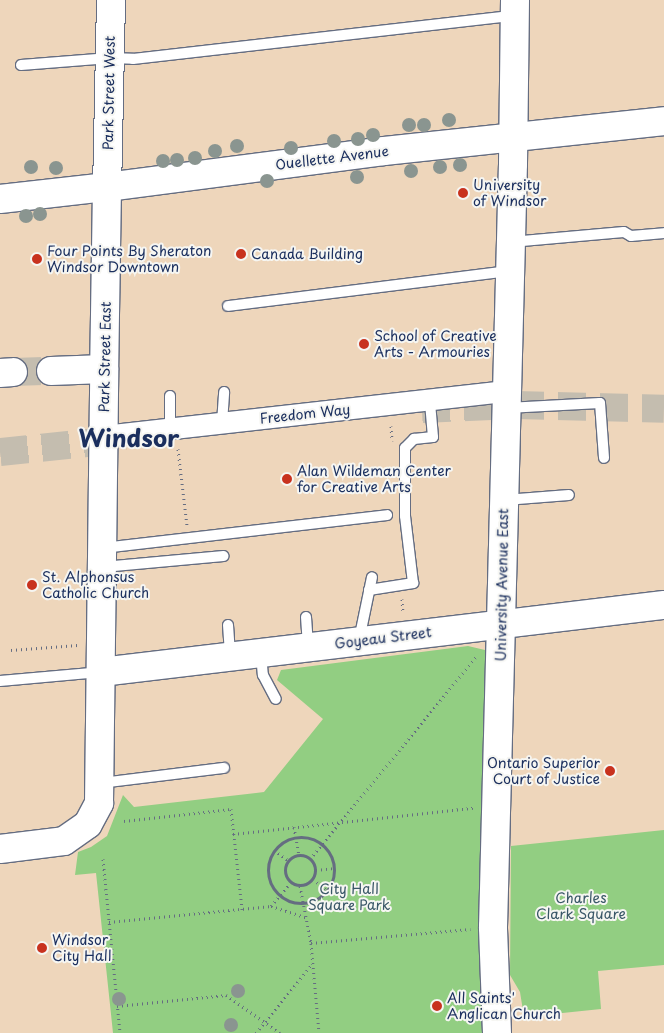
<!DOCTYPE html>
<html>
<head>
<meta charset="utf-8">
<style>
  body { margin:0 }
  #map { position:relative; width:664px; height:1033px; overflow:hidden; background:#eee1c3; font-family:"Playpen Sans",sans-serif }
  div>[style] { position:absolute }
  .built>* { inset:0; background:#eed6bb }
  .green>* { inset:0; background:#92ce82 }
  .primary-tunnel>* { height:28px; margin-top:-14px; transform-origin:0; background:repeating-linear-gradient(90deg,#c4bdaf 0 28px,transparent 0 42px) }
  .path>* { height:3px; margin-top:-1.5px; transform-origin:0; background:repeating-linear-gradient(90deg,#656d81 0 1px,transparent 0 5px) }
  .path>.ring { margin:-1.5px; padding:0; box-sizing:content-box; background:none; border:3px solid #656d81; border-radius:50% }
  .roads { filter:drop-shadow(1px 0 #656d81) drop-shadow(-1px 0 #656d81) drop-shadow(0 1px #656d81) drop-shadow(0 -1px #656d81) }
  .lane>* { height:10px; margin:-5px; padding:0 5px; transform-origin:5px; border-radius:5px; background:#fff }
  .street>* { height:21px; margin:-10.5px; padding:0 10.5px; transform-origin:10.5px; border-radius:10.5px; background:#fff }
  .secondary>* { height:28px; margin:-14px; padding:0 14px; transform-origin:14px; border-radius:14px; background:#fff }
  .primary>* { height:28px; margin:-14px; padding:0 14px; transform-origin:14px; border-radius:14px; background:#fff }
  .trees>* { width:14px; height:14px; margin:-7px; border-radius:50%; background:#8a9590 }
  .dots>* { width:14px; height:14px; translate:-50% -50%; box-sizing:border-box; border:2px solid #f6f6f2; border-radius:50% }
  span { translate:-50% -50%; white-space:nowrap; text-align:center; line-height:1.15; -webkit-text-stroke:4px #f6f6f2; paint-order:stroke }
  .street-label { font-size:14px; color:#1b2f5e }
  .poi-label { font-size:14px; color:#1b2f5e }
  .left { translate:0 -50%; text-align:left }
  .right { translate:-100% -50%; text-align:right }
  .park-label { font-size:14px; color:#395767 }
  .town-label { font-size:24px; color:#1b2f5e; font-weight:700 }
</style>
</head>
<body>
<div id="map">
  <div class="built">
    <div style="clip-path:polygon(0 0,664px 0,664px 1033px,0 1033px)"></div>
  </div>
  <div class="green">
    <div style="clip-path:polygon(468px 646px,485px 650px,491px 664px,487px 1033px,113px 1033px,96px 873px,75px 875px,78px 852px,91px 847px,107px 836px,123px 795px,134px 807px,264px 792px,323px 719px,277px 680px,281px 670px)"></div>
    <div style="clip-path:polygon(664px 830px,664px 965px,598px 971px,601px 1009px,524px 1017px,520px 992px,510px 975px,511px 846px)"></div>
  </div>
  <div class="primary-tunnel">
    <div style="left:13px;top:372px;width:38px;rotate:-2deg"></div>
    <div style="left:422px;top:409px;width:94px;rotate:-2.4deg"></div>
    <div style="left:516px;top:405px;width:148px;rotate:1.5deg"></div>
    <div style="left:0;top:452px;width:126px;rotate:-5.9deg"></div>
  </div>
  <div class="path">
    <div style="left:391px;top:426px;width:15px;rotate:86deg"></div>
    <div style="left:178px;top:449px;width:78px;rotate:83.3deg"></div>
    <div style="left:402px;top:599px;width:13px;rotate:86deg"></div>
    <div style="left:11px;top:650px;width:67px;rotate:-4.3deg"></div>
    <div style="left:124px;top:821px;width:108px;rotate:-6.4deg"></div>
    <div style="left:231px;top:809px;width:101px;rotate:83.7deg"></div>
    <div style="left:294px;top:827px;width:28px;rotate:80deg"></div>
    <div style="left:233px;top:834px;width:242px;rotate:-6.2deg"></div>
    <div class="ring" style="left:268px;top:837px;width:63px;height:63px"></div>
    <div style="left:274px;top:850px;width:17px;rotate:36deg"></div>
    <div class="ring" style="left:285px;top:855px;width:27px;height:27px"></div>
    <div style="left:103px;top:859px;width:175px;rotate:84.4deg"></div>
    <div style="left:310px;top:859px;width:261px;rotate:-50.6deg"></div>
    <div style="left:316px;top:870px;width:18px;rotate:-6deg"></div>
    <div style="left:313px;top:879px;width:18px;rotate:38deg"></div>
    <div style="left:300px;top:886px;width:58px;rotate:79.1deg"></div>
    <div style="left:311px;top:943px;width:90px;rotate:84.9deg"></div>
    <div style="left:271px;top:906px;width:30px;rotate:-50deg"></div>
    <div style="left:109px;top:922px;width:163px;rotate:-5.6deg"></div>
    <div style="left:271px;top:906px;width:38px;rotate:18deg"></div>
    <div style="left:311px;top:943px;width:160px;rotate:-5deg"></div>
    <div style="left:117px;top:1006px;width:110px;rotate:-5.8deg"></div>
    <div style="left:226px;top:995px;width:66px;rotate:35.1deg"></div>
    <div style="left:256px;top:1033px;width:90px;rotate:-50.8deg"></div>
  </div>
  <div class="roads">
    <div class="lane">
      <div style="left:21px;top:65px;width:89px;rotate:-4.5deg"></div>
      <div style="left:110px;top:58px;width:23px;rotate:2deg"></div>
      <div style="left:133px;top:59px;width:382px;rotate:-6.5deg"></div>
      <div style="left:511px;top:242px;width:113px;rotate:-5.1deg"></div>
      <div style="left:624px;top:232px;width:8px;rotate:30deg"></div>
      <div style="left:631px;top:236px;width:33px;rotate:-5deg"></div>
      <div style="left:228px;top:306px;width:282px;rotate:-7.1deg"></div>
      <div style="left:507px;top:408px;width:93px;rotate:-3.1deg"></div>
      <div style="left:600px;top:403px;width:55px;rotate:85.8deg"></div>
      <div style="left:222px;top:423px;width:31px;rotate:-86deg"></div>
      <div style="left:170px;top:429px;width:33px;rotate:-90deg"></div>
      <div style="left:505px;top:500px;width:64px;rotate:-4.5deg"></div>
      <div style="left:103px;top:548px;width:286px;rotate:-6.6deg"></div>
      <div style="left:103px;top:567px;width:121px;rotate:-5.2deg"></div>
      <div style="left:369px;top:590px;width:45px;rotate:-9deg"></div>
      <div style="left:413px;top:583px;width:67px;rotate:-96.8deg"></div>
      <div style="left:405px;top:516px;width:68px;rotate:-90deg"></div>
      <div style="left:405px;top:448px;width:13px;rotate:-45deg"></div>
      <div style="left:414px;top:439px;width:19px;rotate:-6deg"></div>
      <div style="left:433px;top:437px;width:37px;rotate:-95deg"></div>
      <div style="left:306px;top:617px;width:29px;rotate:86deg"></div>
      <div style="left:228px;top:625px;width:31px;rotate:86deg"></div>
      <div style="left:359px;top:640px;width:64px;rotate:-78.3deg"></div>
      <div style="left:261px;top:654px;width:21px;rotate:85deg"></div>
      <div style="left:263px;top:675px;width:27px;rotate:62deg"></div>
      <div style="left:0;top:681px;width:100px;rotate:-5.1deg"></div>
      <div style="left:101px;top:783px;width:124px;rotate:-7deg"></div>
    </div>
    <div class="street">
      <div style="left:103px;top:436px;width:406px;rotate:-6.4deg"></div>
    </div>
    <div class="secondary">
      <div style="left:111px;top:0;width:187px;rotate:91.2deg"></div>
      <div style="left:107px;top:187px;width:279px;rotate:-7.4deg"></div>
      <div style="left:384px;top:151px;width:282px;rotate:-6.1deg"></div>
      <div style="left:101px;top:672px;width:567px;rotate:-6.79deg"></div>
      <div style="left:0;top:849px;width:64px;rotate:-7.1deg"></div>
      <div style="left:64px;top:841px;width:29px;rotate:-35deg"></div>
      <div style="left:88px;top:824px;width:24px;rotate:-62deg"></div>
      <div style="left:99px;top:803px;width:434px;rotate:-89.3deg"></div>
      <div style="left:497px;top:1033px;width:106px;rotate:-92.2deg"></div>
      <div style="left:493px;top:927px;width:763px;rotate:-88.5deg"></div>
      <div style="left:513px;top:164px;width:164px;rotate:-89.3deg"></div>
    </div>
    <div class="primary">
      <div style="left:0;top:199px;width:108px;rotate:-6.4deg"></div>
      <div style="left:107px;top:187px;width:182px;rotate:90.9deg"></div>
      <div style="left:104px;top:369px;width:53px;rotate:177.8deg"></div>
      <div style="left:0;top:373px;width:13px;rotate:-4deg"></div>
    </div>
  </div>
  <div class="trees">
    <div style="left:449px;top:120px"></div>
    <div style="left:409px;top:125px"></div>
    <div style="left:424px;top:125px"></div>
    <div style="left:373px;top:135px"></div>
    <div style="left:358px;top:139px"></div>
    <div style="left:334px;top:141px"></div>
    <div style="left:237px;top:146px"></div>
    <div style="left:291px;top:148px"></div>
    <div style="left:215px;top:151px"></div>
    <div style="left:195px;top:158px"></div>
    <div style="left:177px;top:160px"></div>
    <div style="left:163px;top:161px"></div>
    <div style="left:460px;top:165px"></div>
    <div style="left:31px;top:167px"></div>
    <div style="left:440px;top:167px"></div>
    <div style="left:56px;top:168px"></div>
    <div style="left:411px;top:171px"></div>
    <div style="left:357px;top:177px"></div>
    <div style="left:267px;top:181px"></div>
    <div style="left:40px;top:214px"></div>
    <div style="left:26px;top:216px"></div>
    <div style="left:238px;top:991px"></div>
    <div style="left:119px;top:999px"></div>
    <div style="left:231px;top:1025px"></div>
  </div>
  <div class="dots">
    <div style="left:463px;top:193px;background:#c8321e"></div>
    <div style="left:241px;top:254px;background:#c8321e"></div>
    <div style="left:37px;top:259px;background:#c8321e"></div>
    <div style="left:364px;top:344px;background:#c8321e"></div>
    <div style="left:287px;top:479px;background:#c8321e"></div>
    <div style="left:32px;top:585px;background:#c8321e"></div>
    <div style="left:610px;top:771px;background:#c8321e"></div>
    <div style="left:42px;top:948px;background:#c8321e"></div>
    <div style="left:437px;top:1006px;background:#c8321e"></div>
  </div>
  <div class="street-label">
    <span style="left:109px;top:93px;rotate:-89deg">Park Street West</span>
    <span style="left:332px;top:158px;rotate:-7deg">Ouellette Avenue</span>
    <span style="left:105px;top:357px;rotate:-89deg">Park Street East</span>
    <span style="left:305px;top:414px;rotate:-6deg">Freedom Way</span>
    <span style="left:502px;top:585px;rotate:-89deg">University Avenue East</span>
    <span style="left:383px;top:638px;rotate:-7deg">Goyeau Street</span>
  </div>
  <div class="poi-label">
    <span class="left" style="left:473px;top:193px">University<br>of Windsor</span>
    <span class="left" style="left:47px;top:259px">Four Points By Sheraton<br>Windsor Downtown</span>
    <span class="left" style="left:251px;top:254px">Canada Building</span>
    <span class="left" style="left:374px;top:344px">School of Creative<br>Arts - Armouries</span>
    <span class="left" style="left:297px;top:479px">Alan Wildeman Center<br>for Creative Arts</span>
    <span class="left" style="left:42px;top:585px">St. Alphonsus<br>Catholic Church</span>
    <span class="right" style="left:600px;top:771px">Ontario Superior<br>Court of Justice</span>
    <span class="left" style="left:52px;top:948px">Windsor<br>City Hall</span>
    <span class="left" style="left:447px;top:1006px">All Saints'<br>Anglican Church</span>
  </div>
  <div class="park-label">
    <span style="left:349px;top:897px">City Hall<br>Square Park</span>
    <span style="left:581px;top:906px">Charles<br>Clark Square</span>
  </div>
  <div class="town-label">
    <span style="left:129px;top:438px">Windsor</span>
  </div>
</div>
</body>
</html>
